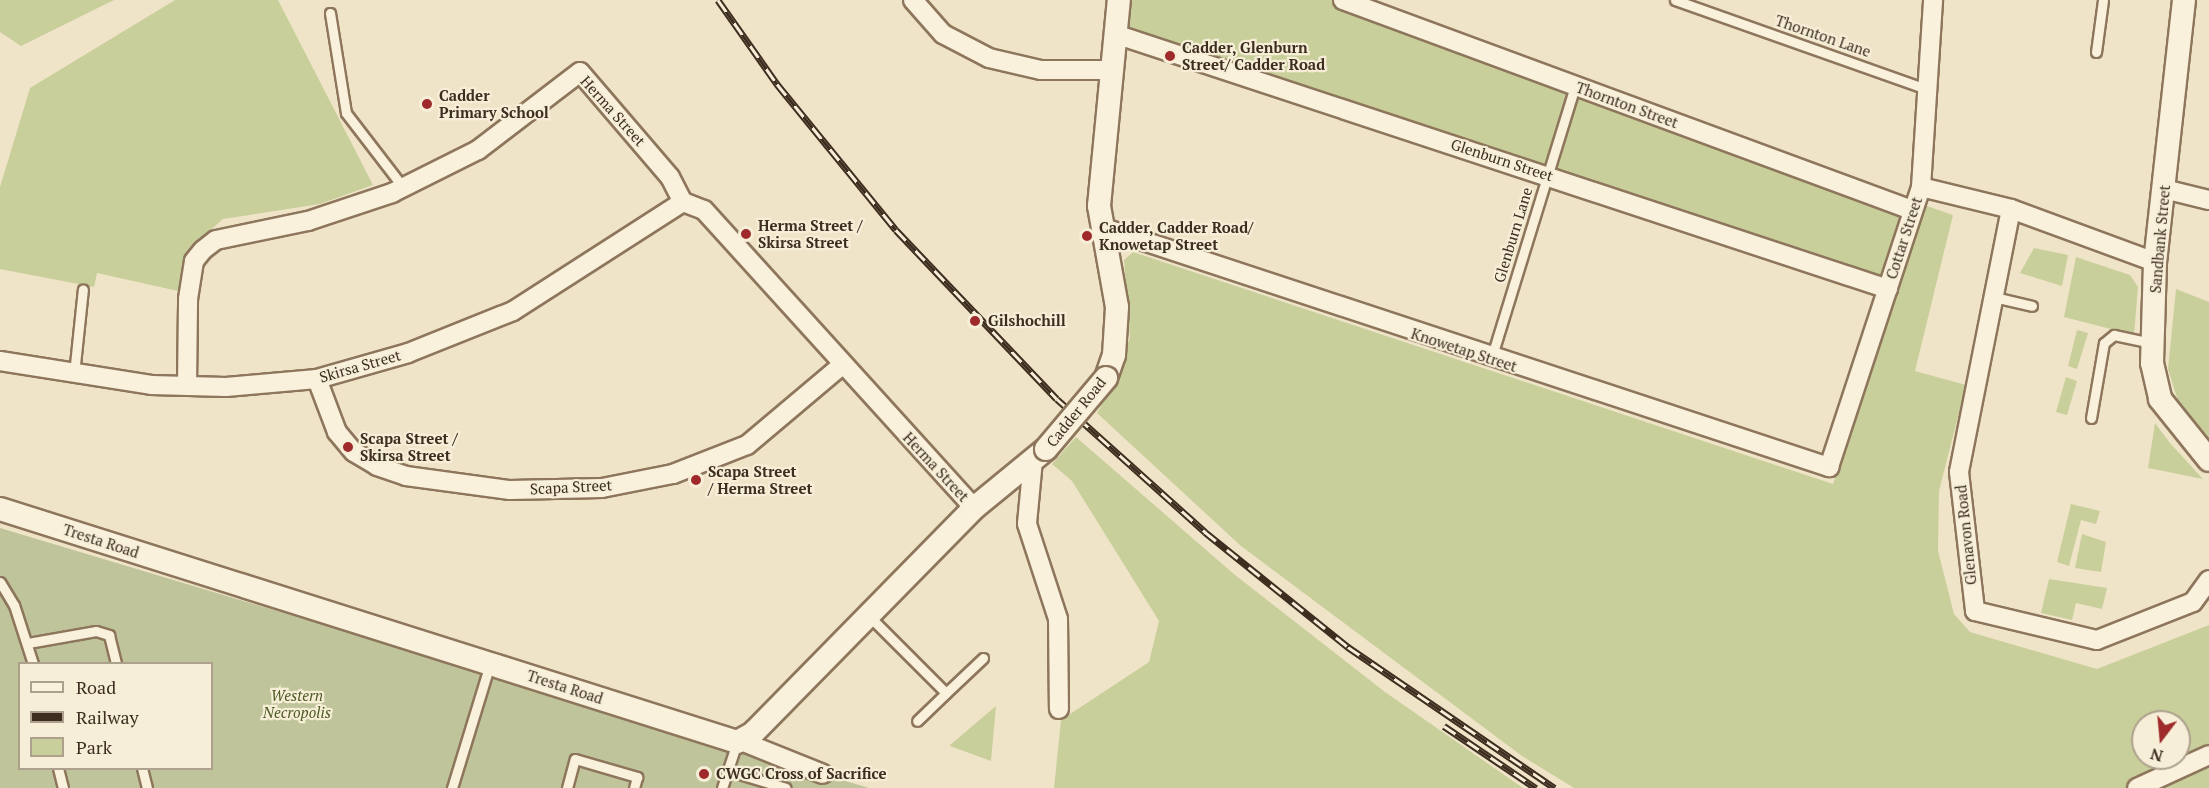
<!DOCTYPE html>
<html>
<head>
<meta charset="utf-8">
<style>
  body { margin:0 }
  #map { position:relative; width:2209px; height:788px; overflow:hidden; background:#f0e4c8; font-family:"PT Serif",serif }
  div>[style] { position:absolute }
  .green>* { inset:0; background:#c9cf9b }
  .cemetery>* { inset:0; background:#bfc49a }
  .roads { filter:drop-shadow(2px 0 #8d765c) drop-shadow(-2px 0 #8d765c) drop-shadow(0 2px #8d765c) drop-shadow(0 -2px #8d765c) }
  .service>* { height:9px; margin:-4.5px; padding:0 4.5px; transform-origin:4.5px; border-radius:4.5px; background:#faf1dc }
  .minor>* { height:18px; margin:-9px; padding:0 9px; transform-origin:9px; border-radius:9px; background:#faf1dc }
  .tertiary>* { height:22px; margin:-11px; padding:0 11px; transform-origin:11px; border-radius:11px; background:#faf1dc }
  .rail>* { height:7px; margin-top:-3.5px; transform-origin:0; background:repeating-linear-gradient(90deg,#f7eed8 0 14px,#3d2e20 0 28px); box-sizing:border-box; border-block:2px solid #3d2e20 }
  .bridges { filter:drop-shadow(2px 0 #8d765c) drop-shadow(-2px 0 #8d765c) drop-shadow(0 2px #8d765c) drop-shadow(0 -2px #8d765c) }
  .tertiary-bridge>* { height:22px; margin:-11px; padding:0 11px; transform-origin:11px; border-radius:11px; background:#faf1dc }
  .dots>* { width:16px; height:16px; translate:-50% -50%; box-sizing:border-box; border:3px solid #f7eed8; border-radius:50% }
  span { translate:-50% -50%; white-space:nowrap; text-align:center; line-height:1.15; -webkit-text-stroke:4.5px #f7eed8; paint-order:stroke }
  .street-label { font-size:15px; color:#3d2e20 }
  .poi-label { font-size:15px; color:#3d2e20; font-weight:700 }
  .left { translate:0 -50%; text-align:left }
  .park-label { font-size:15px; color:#4d5a26; font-style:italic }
  .legend { position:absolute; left:18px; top:662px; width:195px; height:108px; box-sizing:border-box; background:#f7eed8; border:2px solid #ada18e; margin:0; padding:8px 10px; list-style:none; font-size:18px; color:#3d2e20 }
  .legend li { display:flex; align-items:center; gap:12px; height:30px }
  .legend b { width:30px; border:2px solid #ada18e }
  .north { position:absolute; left:2131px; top:710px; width:60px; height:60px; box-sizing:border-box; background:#f7eed8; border:2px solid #ada18e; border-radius:50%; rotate:196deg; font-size:16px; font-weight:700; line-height:24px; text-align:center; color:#3d2e20 }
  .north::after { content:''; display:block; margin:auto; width:21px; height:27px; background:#9e2a2b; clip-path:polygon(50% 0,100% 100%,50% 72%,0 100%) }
</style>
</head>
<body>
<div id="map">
  <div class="green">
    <div style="clip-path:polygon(0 0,114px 0,21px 46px,0 32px)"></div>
    <div style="clip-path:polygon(175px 0,278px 0,373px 185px,320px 204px,223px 219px,185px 253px,178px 291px,97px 273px,94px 287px,0 269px,0 187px,30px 88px)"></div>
    <div style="clip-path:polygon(1122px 0,1335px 0,1574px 86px,1546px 172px,1119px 34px)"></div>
    <div style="clip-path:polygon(evenodd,1576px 87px,1919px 217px,1927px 206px,1953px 215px,1915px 371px,1966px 385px,1939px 491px,1938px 551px,1954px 614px,1970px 632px,2097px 669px,2209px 625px,2209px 788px,1574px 788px,1522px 756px,1241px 546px,1097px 413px,1117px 377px,1130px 337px,1124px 260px,1133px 252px,1833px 484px,1895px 288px,1548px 172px,1576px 87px,2143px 722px,2179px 722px,2179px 758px,2143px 758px,2143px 722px)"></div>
    <div style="clip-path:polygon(2034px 248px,2068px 255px,2062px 286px,2020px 273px)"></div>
    <div style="clip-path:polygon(2076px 257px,2130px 275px,2138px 287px,2134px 335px,2064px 317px)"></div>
    <div style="clip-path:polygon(2176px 289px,2209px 302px,2209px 439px,2179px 404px,2168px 369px)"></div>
    <div style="clip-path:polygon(2077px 330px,2088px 333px,2077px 369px,2068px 366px)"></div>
    <div style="clip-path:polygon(2066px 377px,2077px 381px,2067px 415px,2056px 412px)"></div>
    <div style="clip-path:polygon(2155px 423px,2170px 443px,2203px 479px,2148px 468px)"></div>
    <div style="clip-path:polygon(1076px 437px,1235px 575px,1385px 692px,1523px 788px,1054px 788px,1061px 720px,1149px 662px,1159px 621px,1072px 481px,1052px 464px)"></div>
    <div style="clip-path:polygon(2071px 504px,2100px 511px,2096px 524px,2081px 520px,2069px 566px,2057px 562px)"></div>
    <div style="clip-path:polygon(2082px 534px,2106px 542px,2101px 572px,2075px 568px)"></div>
    <div style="clip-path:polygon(2049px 579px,2107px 588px,2102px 609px,2076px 603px,2072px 620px,2041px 613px)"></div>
    <div style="clip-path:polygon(996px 706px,991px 761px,950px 746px,950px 745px)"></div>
  </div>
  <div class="cemetery">
    <div style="clip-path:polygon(evenodd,0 528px,765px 757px,869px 788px,0 788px,0 528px,20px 664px,212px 664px,212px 768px,20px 768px,20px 664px)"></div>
  </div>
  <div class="roads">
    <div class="service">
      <div style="left:1675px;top:0;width:267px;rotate:19.5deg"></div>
      <div style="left:330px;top:13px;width:101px;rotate:80.9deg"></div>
      <div style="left:346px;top:113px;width:93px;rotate:52.4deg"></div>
      <div style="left:2096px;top:52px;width:52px;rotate:-82.3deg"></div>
      <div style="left:1994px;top:297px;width:39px;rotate:13deg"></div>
      <div style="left:1491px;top:359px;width:286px;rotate:-72.9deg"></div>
      <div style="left:74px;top:374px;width:85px;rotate:-84deg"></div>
      <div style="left:2091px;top:418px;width:76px;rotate:-80.2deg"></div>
      <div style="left:2104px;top:343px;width:13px;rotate:-39deg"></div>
      <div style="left:2114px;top:335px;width:39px;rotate:12deg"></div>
      <div style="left:0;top:582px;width:27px;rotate:59deg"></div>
      <div style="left:14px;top:605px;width:62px;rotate:72.1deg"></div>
      <div style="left:870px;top:617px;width:107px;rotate:45deg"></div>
      <div style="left:946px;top:693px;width:40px;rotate:136deg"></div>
      <div style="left:28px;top:643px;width:69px;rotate:-10deg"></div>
      <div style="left:96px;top:631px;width:14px;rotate:17deg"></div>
      <div style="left:109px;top:635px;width:30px;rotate:76deg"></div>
      <div style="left:946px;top:693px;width:51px;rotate:-43.4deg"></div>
      <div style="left:58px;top:768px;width:21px;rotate:76deg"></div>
      <div style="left:142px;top:768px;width:21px;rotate:76deg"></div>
      <div style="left:729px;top:771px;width:59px;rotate:16.6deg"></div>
      <div style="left:452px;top:788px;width:130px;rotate:-73deg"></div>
      <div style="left:567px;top:788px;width:30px;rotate:-75deg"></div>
      <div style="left:575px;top:759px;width:65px;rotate:16.2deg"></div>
      <div style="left:637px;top:777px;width:11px;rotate:105deg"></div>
      <div style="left:722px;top:788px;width:48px;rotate:-71.9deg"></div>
    </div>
    <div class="minor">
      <div style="left:913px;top:0;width:45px;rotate:48.6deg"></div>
      <div style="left:943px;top:34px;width:52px;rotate:27.6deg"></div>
      <div style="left:989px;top:58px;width:53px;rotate:13deg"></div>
      <div style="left:1041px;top:70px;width:70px"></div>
      <div style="left:1343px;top:0;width:607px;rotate:20.26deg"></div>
      <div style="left:1115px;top:34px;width:814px;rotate:18.26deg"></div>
      <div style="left:1921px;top:187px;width:93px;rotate:13.7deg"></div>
      <div style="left:2011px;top:209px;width:153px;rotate:20.2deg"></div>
      <div style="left:2164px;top:189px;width:46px;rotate:13.7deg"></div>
      <div style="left:2011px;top:209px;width:268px;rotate:101.2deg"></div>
      <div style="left:1959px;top:472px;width:140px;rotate:83.4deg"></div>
      <div style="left:1975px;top:611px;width:125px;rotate:13.4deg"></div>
      <div style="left:2097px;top:640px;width:103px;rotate:-21.6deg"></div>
      <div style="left:2193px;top:602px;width:27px;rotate:-54deg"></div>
      <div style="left:1101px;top:227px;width:767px;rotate:18.25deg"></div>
      <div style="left:1829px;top:467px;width:295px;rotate:-71.8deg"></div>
      <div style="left:1921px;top:187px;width:187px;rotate:-86.3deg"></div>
      <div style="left:0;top:361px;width:153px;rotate:9deg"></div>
      <div style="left:151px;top:385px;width:75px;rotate:1.5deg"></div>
      <div style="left:226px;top:387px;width:91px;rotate:-5deg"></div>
      <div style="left:317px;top:379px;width:95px;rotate:-15.9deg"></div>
      <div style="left:408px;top:353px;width:113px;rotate:-21.8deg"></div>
      <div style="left:513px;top:311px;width:202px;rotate:-32.7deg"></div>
      <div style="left:683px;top:202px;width:22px;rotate:21deg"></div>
      <div style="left:704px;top:210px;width:402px;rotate:47.8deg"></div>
      <div style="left:317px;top:379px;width:57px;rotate:69.3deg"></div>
      <div style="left:337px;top:432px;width:26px;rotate:50deg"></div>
      <div style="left:354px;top:452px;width:27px;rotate:31deg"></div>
      <div style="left:377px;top:466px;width:31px;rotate:19deg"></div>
      <div style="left:406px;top:476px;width:105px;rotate:7.7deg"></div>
      <div style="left:510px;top:490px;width:92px;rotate:-1.2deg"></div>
      <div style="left:602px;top:488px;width:72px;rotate:-11.2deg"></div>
      <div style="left:673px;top:474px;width:79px;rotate:-21.4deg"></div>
      <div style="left:747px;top:445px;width:124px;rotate:-40.1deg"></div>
      <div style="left:187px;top:386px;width:87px;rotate:-89.3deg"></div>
      <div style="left:188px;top:299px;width:38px;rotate:-81deg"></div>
      <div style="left:194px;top:261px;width:14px;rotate:-51deg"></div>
      <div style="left:203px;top:250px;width:16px;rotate:-38deg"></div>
      <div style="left:216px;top:240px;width:94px;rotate:-11.7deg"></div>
      <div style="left:308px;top:221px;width:89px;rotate:-18.4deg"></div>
      <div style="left:392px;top:193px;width:96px;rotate:-26.6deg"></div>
      <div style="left:478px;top:150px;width:128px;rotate:-37.4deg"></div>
      <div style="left:580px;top:72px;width:138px;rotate:49.4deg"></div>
      <div style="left:670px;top:177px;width:28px;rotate:63deg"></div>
      <div style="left:1033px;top:460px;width:64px;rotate:95.4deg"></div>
      <div style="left:1027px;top:524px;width:100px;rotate:71.9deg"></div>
      <div style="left:1058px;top:619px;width:90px;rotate:89.4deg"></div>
      <div style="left:741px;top:741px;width:88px;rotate:21.9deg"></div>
      <div style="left:2137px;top:788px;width:79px;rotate:-24.6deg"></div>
    </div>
    <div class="tertiary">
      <div style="left:2184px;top:0;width:264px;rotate:96.3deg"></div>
      <div style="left:2155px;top:262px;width:101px;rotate:91.7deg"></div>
      <div style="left:2152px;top:363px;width:37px;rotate:77deg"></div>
      <div style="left:2160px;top:399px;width:78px;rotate:51.2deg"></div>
      <div style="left:1106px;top:378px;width:24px;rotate:-71deg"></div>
      <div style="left:1114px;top:355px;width:48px;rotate:-86.4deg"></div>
      <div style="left:1117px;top:307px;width:103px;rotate:-100.1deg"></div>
      <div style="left:1099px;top:206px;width:207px;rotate:-84.5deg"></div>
      <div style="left:0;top:509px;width:773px;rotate:17.54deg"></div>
      <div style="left:737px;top:742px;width:18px;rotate:-29deg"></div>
      <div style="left:753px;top:733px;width:315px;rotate:-45.5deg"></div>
      <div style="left:974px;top:508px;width:93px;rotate:-39.3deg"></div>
    </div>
  </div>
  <div class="rail">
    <div style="left:718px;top:0;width:103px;rotate:54.9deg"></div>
    <div style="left:777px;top:84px;width:188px;rotate:50.8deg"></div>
    <div style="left:896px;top:230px;width:233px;rotate:46.4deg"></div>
    <div style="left:1057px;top:399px;width:199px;rotate:41.9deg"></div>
    <div style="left:1205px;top:532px;width:184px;rotate:38.8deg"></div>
    <div style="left:1348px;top:647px;width:250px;rotate:34.3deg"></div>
    <div style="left:1444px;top:726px;width:111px;rotate:34deg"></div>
  </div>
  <div class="bridges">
    <div class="tertiary-bridge">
      <div style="left:1046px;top:449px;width:93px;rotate:-49.8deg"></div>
    </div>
  </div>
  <div class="dots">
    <div style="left:1170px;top:56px;background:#9e2a2b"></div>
    <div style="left:427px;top:104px;background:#9e2a2b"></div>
    <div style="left:746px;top:234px;background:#9e2a2b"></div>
    <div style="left:1087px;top:236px;background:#9e2a2b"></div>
    <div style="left:975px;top:321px;background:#9e2a2b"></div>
    <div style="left:348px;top:447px;background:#9e2a2b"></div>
    <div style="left:696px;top:480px;background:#9e2a2b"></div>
    <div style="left:704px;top:774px;background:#9e2a2b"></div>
  </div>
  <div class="street-label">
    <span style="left:1823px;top:36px;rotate:19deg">Thornton Lane</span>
    <span style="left:1627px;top:105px;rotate:20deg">Thornton Street</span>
    <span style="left:613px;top:111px;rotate:48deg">Herma Street</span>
    <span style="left:1502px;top:160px;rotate:18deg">Glenburn Street</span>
    <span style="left:1513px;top:235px;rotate:-73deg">Glenburn Lane</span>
    <span style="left:1904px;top:238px;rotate:-72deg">Cottar Street</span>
    <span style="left:2160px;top:239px;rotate:-85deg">Sandbank Street</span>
    <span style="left:1464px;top:350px;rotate:18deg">Knowetap Street</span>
    <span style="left:360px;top:366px;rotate:-16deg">Skirsa Street</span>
    <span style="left:1076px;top:412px;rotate:-51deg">Cadder Road</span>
    <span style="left:936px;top:467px;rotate:47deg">Herma Street</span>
    <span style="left:571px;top:487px;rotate:-3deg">Scapa Street</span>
    <span style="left:1966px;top:535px;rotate:-96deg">Glenavon Road</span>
    <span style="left:101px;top:541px;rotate:18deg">Tresta Road</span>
    <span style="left:565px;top:687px;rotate:18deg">Tresta Road</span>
  </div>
  <div class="poi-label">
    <span class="left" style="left:1182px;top:56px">Cadder, Glenburn<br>Street/ Cadder Road</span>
    <span class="left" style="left:439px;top:104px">Cadder<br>Primary School</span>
    <span class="left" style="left:758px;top:234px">Herma Street /<br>Skirsa Street</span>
    <span class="left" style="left:1099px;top:236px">Cadder, Cadder Road/<br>Knowetap Street</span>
    <span class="left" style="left:988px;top:321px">Gilshochill</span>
    <span class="left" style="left:360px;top:447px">Scapa Street /<br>Skirsa Street</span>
    <span class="left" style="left:708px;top:480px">Scapa Street<br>/ Herma Street</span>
    <span class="left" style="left:716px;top:774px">CWGC Cross of Sacrifice</span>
  </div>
  <div class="park-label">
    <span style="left:297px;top:704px">Western<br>Necropolis</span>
  </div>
  <ul class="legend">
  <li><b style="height:8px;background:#faf1dc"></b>Road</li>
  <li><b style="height:8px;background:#3d2e20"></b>Railway</li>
  <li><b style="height:16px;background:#c9cf9b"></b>Park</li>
  </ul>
  <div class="north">N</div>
</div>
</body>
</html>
